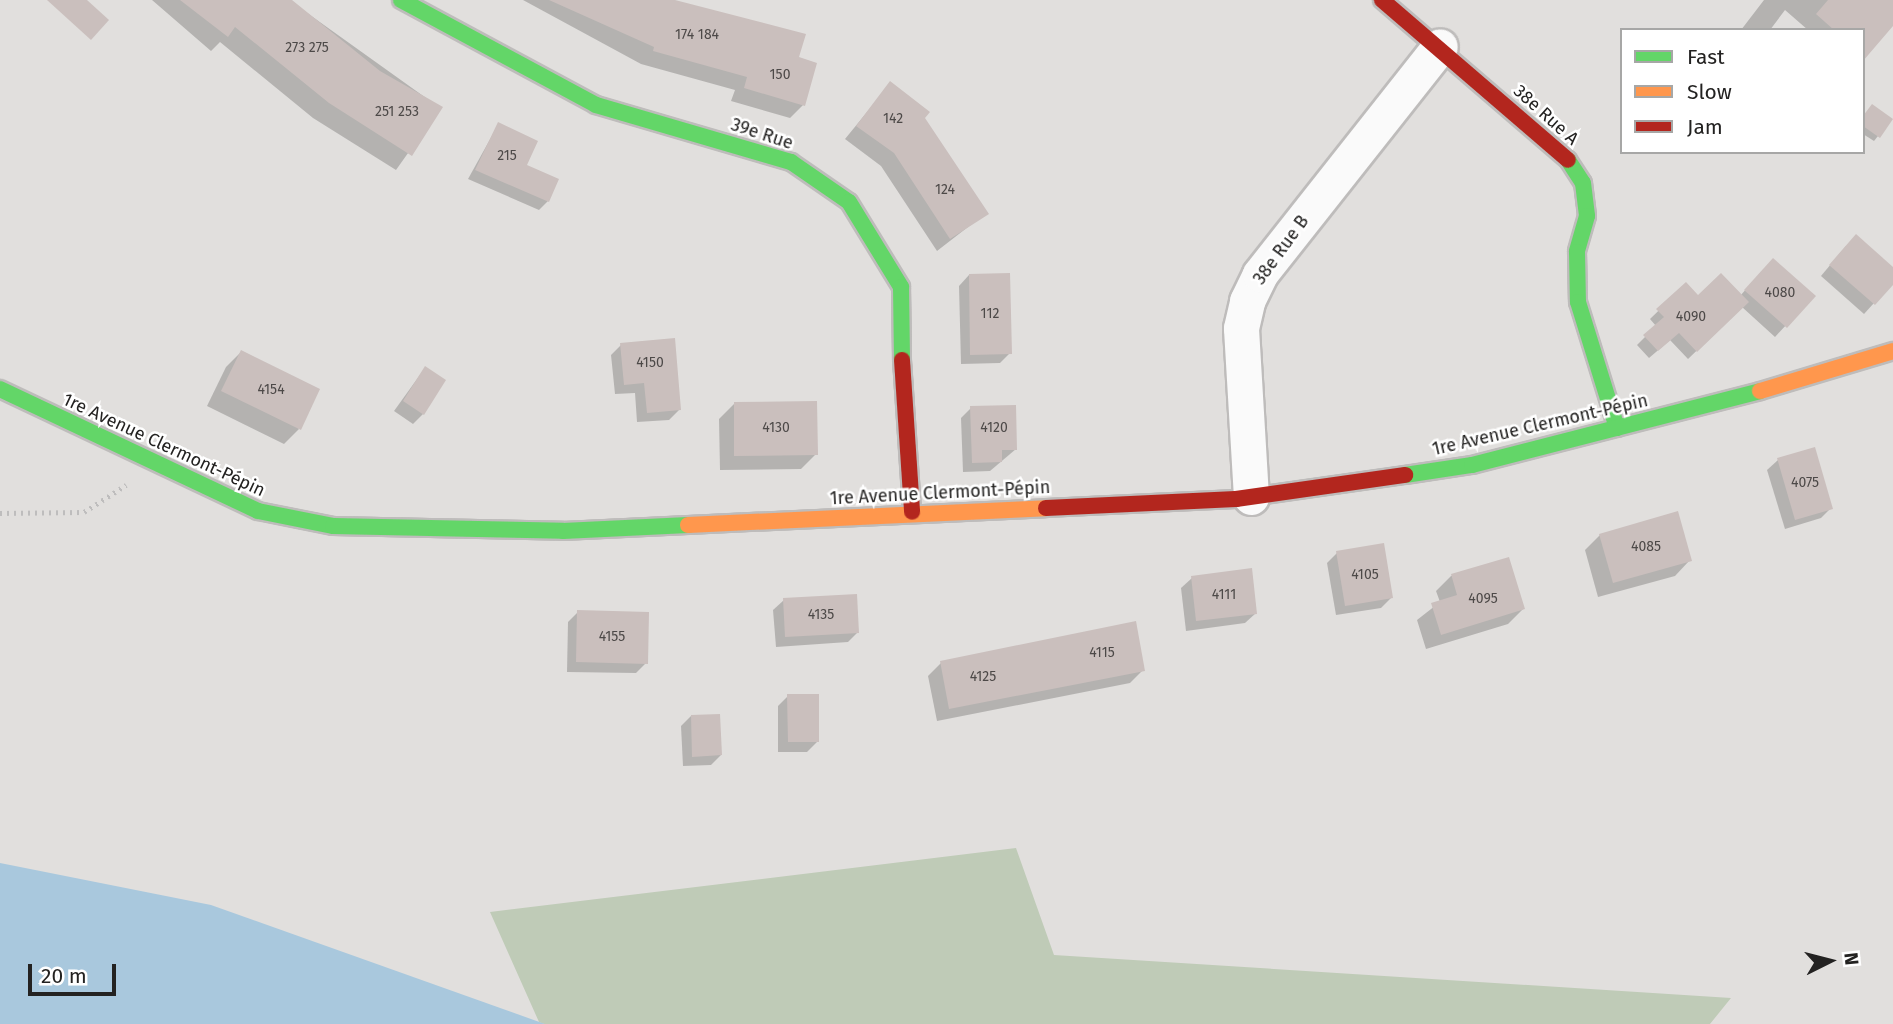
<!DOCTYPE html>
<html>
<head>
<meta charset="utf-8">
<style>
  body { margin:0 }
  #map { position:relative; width:1893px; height:1024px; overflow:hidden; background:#e1dfdd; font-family:"Fira Sans",sans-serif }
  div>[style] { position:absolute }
  .green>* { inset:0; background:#bfcbb7 }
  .water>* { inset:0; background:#a9c8dd }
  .shadow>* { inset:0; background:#0003 }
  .building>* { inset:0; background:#cabfbd }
  .path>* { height:4.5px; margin-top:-2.25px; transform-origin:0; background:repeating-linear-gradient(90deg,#bebdbd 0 2px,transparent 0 7px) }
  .roads { filter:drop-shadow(2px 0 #bebcbb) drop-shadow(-2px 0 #bebcbb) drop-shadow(0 2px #bebcbb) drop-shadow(0 -2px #bebcbb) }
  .street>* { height:35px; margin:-17.5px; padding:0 17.5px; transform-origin:17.5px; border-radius:17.5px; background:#fafafa }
  .fast>* { height:16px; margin:-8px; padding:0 8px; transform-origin:8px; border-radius:8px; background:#63d668 }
  .slow>* { height:16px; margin:-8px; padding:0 8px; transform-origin:8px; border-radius:8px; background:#ff974d }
  .jam>* { height:16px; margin:-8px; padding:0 8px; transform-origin:8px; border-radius:8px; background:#b3261e }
  span { translate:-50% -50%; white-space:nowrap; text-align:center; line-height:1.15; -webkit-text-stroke:5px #fff; paint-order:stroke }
  .number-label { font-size:14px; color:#4d4948 }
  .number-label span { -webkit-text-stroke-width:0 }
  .street-label { font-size:18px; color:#232221 }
  .legend { position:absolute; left:1620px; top:28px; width:245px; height:126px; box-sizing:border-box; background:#fff; border:2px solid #a7a7a6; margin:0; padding:9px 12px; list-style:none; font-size:21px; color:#232221 }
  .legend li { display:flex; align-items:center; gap:14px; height:35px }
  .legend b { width:35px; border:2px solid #a7a7a6 }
  .north { position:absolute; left:1795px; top:926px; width:70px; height:70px; -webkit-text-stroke:5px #fff; paint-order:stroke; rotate:84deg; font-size:19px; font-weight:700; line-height:28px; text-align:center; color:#232221 }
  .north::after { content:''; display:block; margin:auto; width:24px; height:32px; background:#232221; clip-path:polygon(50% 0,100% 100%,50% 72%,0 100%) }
  .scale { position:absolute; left:28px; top:964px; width:88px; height:32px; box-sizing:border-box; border:4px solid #232221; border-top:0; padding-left:9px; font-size:21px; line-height:24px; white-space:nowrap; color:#232221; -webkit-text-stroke:5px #fff; paint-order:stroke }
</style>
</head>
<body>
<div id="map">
  <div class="green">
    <div style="clip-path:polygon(1016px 848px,1054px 955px,1731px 998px,1710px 1024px,544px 1024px,539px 1022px,490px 912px)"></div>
  </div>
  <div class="water">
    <div style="clip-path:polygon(0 863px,211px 905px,545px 1024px,0 1024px)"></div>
  </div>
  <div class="shadow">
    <div style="clip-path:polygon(152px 0,277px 0,296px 5px,440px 108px,396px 170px,313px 118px,220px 42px,211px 51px)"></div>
    <div style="clip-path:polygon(523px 0,670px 0,797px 58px,803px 105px,790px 118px,731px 101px,735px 90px,641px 64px)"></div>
    <div style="clip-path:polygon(1764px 0,1887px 0,1893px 5px,1893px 24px,1863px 30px,1808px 30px,1785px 10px,1770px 30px,1741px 30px)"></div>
    <div style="clip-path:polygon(890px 84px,923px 118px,986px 213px,937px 251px,881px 166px,845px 139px)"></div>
    <div style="clip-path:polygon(1863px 117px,1878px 136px,1874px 141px,1863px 134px)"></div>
    <div style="clip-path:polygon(498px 125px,548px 201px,539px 210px,468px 179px)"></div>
    <div style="clip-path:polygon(1846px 246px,1893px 269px,1893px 282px,1864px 314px,1821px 276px)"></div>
    <div style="clip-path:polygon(1763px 270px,1813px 296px,1775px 337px,1742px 307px,1688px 359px,1670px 340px,1649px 358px,1637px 345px,1656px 326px,1650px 319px,1686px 284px,1698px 297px,1740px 296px)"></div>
    <div style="clip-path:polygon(969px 275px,1010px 353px,1000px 363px,961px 364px,959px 286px)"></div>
    <div style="clip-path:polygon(621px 345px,679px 410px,669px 420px,637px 422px,635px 393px,615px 394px,611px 355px)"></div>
    <div style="clip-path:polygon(241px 352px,299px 429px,284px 444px,207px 406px,226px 367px)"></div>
    <div style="clip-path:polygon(425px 368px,423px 414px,413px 424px,394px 411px)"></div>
    <div style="clip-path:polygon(734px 404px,816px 454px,801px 469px,720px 470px,719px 419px)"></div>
    <div style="clip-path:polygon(971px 408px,1016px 449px,990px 471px,963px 472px,961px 418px)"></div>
    <div style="clip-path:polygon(1778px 460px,1831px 508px,1821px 518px,1785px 529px,1767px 470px)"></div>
    <div style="clip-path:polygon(1600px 535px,1690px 560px,1675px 576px,1598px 597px,1585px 550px)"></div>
    <div style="clip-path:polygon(1337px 553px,1391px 598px,1381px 608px,1336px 615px,1327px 563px)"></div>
    <div style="clip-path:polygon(1508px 559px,1523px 609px,1508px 624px,1426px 649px,1417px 620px,1440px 602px,1436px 591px,1451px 576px)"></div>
    <div style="clip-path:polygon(1192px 578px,1256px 613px,1245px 623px,1186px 631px,1181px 588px)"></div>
    <div style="clip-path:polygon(784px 600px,858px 632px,848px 642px,776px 647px,773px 610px)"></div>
    <div style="clip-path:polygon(578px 612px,646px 663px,636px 673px,567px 672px,568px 622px)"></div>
    <div style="clip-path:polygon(941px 663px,1143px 670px,1130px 683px,937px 721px,928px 676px)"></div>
    <div style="clip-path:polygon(788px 696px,817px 742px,807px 752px,778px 752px,778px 706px)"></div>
    <div style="clip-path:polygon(691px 716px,721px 755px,711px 765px,683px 766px,681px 726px)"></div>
  </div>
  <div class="building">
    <div style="clip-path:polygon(47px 0,87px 0,109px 20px,91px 40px)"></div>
    <div style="clip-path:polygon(180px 0,292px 0,380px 71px,443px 107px,412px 156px,329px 103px,235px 27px,228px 37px)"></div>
    <div style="clip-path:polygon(549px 0,675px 0,806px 34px,799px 57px,817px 63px,805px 106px,744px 88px,747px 77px,653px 51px,654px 47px)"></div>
    <div style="clip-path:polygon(1828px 0,1893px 0,1893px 26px,1863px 61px,1863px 30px,1834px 30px,1816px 14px)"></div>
    <div style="clip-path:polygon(890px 81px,930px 112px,925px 118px,989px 214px,950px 239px,894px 153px,856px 126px)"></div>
    <div style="clip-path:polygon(1872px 104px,1893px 119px,1880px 138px,1863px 126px,1863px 116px)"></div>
    <div style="clip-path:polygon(498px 122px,538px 141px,527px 165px,559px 179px,549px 202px,475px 170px)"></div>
    <div style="clip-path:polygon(1856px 234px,1893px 267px,1893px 285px,1875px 305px,1829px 265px)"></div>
    <div style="clip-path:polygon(1773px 258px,1816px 296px,1787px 328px,1744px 290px)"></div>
    <div style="clip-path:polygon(1010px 273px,1012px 354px,970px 355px,969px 274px)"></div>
    <div style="clip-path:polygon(1721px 273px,1749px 302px,1697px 352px,1679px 333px,1658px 351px,1643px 335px,1664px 317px,1656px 309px,1686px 282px,1698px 295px)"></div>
    <div style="clip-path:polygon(675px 338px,681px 410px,647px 413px,644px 383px,624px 385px,620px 343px)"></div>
    <div style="clip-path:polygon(241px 350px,320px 389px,301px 430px,221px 391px)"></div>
    <div style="clip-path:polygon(425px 366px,446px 380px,424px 415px,403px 401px)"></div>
    <div style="clip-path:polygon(817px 401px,818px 455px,734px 456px,734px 402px)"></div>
    <div style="clip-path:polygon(1016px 405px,1017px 450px,1002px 450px,1002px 462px,972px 463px,970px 406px)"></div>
    <div style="clip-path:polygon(1815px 447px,1833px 509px,1795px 520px,1777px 458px)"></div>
    <div style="clip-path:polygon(1678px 511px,1692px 561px,1613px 583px,1599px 534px)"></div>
    <div style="clip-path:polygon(1384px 543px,1393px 598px,1345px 606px,1336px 551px)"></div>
    <div style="clip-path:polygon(1509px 557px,1525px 609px,1441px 635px,1431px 603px,1457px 595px,1451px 574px)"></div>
    <div style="clip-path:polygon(1252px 568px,1257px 614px,1196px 621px,1191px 576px)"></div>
    <div style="clip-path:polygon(857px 594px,859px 633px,785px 637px,783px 598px)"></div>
    <div style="clip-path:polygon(577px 610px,649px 612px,648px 664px,576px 662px)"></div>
    <div style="clip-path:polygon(1136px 621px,1145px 671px,949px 709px,940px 661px)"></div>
    <div style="clip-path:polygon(787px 694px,819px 694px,819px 742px,788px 742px)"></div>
    <div style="clip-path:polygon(720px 714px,722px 755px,692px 757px,691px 715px)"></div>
  </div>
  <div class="path">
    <div style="left:0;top:513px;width:84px;rotate:-0.7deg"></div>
    <div style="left:84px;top:512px;width:50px;rotate:-32.7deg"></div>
  </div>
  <div class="roads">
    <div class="street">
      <div style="left:1251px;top:497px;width:169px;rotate:-93.4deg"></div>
      <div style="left:1241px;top:328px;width:28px;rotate:-77deg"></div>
      <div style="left:1247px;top:301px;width:30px;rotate:-64deg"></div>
      <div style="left:1260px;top:274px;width:290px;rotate:-51.7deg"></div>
    </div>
    <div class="fast">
      <div style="left:401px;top:0;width:221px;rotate:28.3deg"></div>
      <div style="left:596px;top:105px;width:203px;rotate:16.3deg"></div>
      <div style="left:791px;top:162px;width:70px;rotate:34.6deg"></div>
      <div style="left:849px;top:202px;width:100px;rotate:58.5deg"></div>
      <div style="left:901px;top:287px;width:73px;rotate:89.2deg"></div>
      <div style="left:1568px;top:160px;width:27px;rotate:57deg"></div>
      <div style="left:1583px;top:183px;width:33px;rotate:83deg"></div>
      <div style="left:1587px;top:216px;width:37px;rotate:106deg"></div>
      <div style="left:1577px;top:252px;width:50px;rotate:88.9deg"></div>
      <div style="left:1578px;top:302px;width:132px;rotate:72.8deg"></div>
      <div style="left:0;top:389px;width:285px;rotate:25.3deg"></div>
      <div style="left:258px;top:511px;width:76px;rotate:11.3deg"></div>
      <div style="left:333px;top:526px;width:230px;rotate:1.2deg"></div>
      <div style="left:563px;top:531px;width:125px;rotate:-2.7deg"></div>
      <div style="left:1405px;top:475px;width:68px;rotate:-8.5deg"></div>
      <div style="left:1472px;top:465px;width:297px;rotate:-14.4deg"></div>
    </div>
    <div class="slow">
      <div style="left:1760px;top:391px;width:139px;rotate:-16.7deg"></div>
      <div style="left:688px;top:525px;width:358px;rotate:-2.7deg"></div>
    </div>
    <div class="jam">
      <div style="left:1382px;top:0;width:245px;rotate:40.7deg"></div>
      <div style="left:902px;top:360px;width:152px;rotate:86.2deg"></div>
      <div style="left:1046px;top:508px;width:190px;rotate:-2.7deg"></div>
      <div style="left:1236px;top:499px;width:171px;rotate:-8.1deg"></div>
    </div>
  </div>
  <div class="number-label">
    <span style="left:697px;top:35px">174 184</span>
    <span style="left:307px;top:48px">273 275</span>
    <span style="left:780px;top:75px">150</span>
    <span style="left:397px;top:112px">251 253</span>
    <span style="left:893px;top:119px">142</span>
    <span style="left:507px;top:156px">215</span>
    <span style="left:945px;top:190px">124</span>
    <span style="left:1780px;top:293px">4080</span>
    <span style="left:990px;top:314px">112</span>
    <span style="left:1691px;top:317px">4090</span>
    <span style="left:650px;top:363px">4150</span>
    <span style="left:271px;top:390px">4154</span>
    <span style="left:776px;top:428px">4130</span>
    <span style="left:994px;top:428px">4120</span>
    <span style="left:1805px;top:483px">4075</span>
    <span style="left:1646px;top:547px">4085</span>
    <span style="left:1365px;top:575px">4105</span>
    <span style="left:1224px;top:595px">4111</span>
    <span style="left:1483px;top:599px">4095</span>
    <span style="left:821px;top:615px">4135</span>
    <span style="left:612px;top:637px">4155</span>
    <span style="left:1102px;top:653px">4115</span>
    <span style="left:983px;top:677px">4125</span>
  </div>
  <div class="street-label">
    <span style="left:1546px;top:115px;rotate:42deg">38e Rue A</span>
    <span style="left:762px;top:134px;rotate:18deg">39e Rue</span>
    <span style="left:1281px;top:250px;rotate:-54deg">38e Rue B</span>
    <span style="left:1540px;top:425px;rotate:-13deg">1re Avenue Clermont-Pépin</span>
    <span style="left:164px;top:445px;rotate:25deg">1re Avenue Clermont-Pépin</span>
    <span style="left:940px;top:493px;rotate:-3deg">1re Avenue Clermont-Pépin</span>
  </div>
  <ul class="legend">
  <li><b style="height:9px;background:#63d668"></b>Fast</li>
  <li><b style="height:9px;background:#ff974d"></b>Slow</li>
  <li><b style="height:9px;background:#b3261e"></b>Jam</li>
  </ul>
  <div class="north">N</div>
  <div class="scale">20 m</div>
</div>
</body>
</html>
